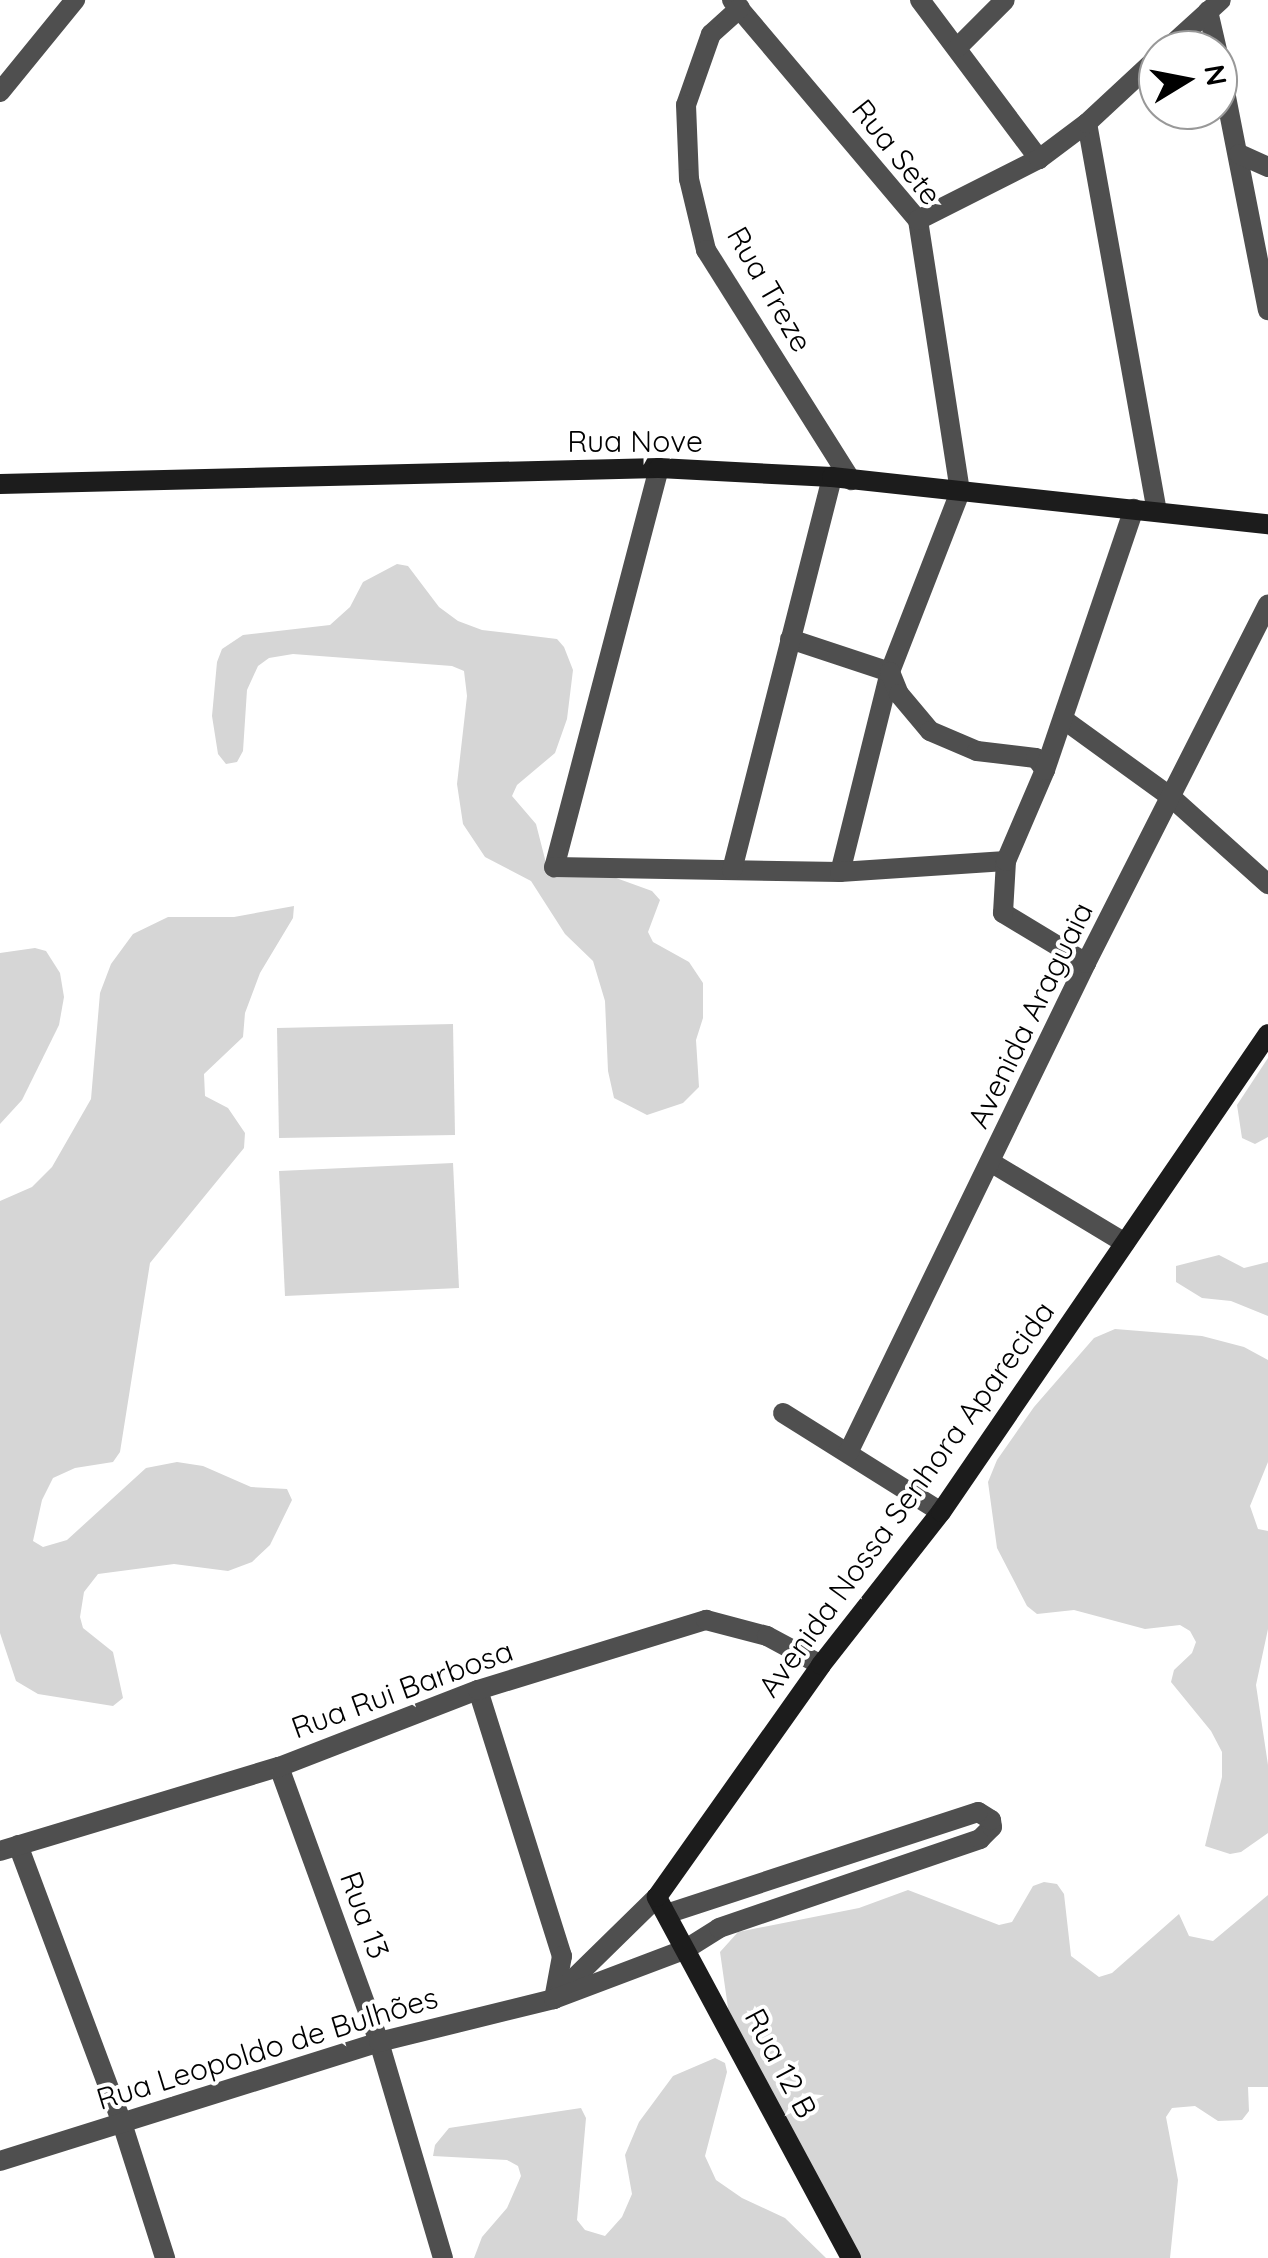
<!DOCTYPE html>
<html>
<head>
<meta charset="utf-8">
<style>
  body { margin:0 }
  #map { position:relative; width:1268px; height:2258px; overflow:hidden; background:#fff; font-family:Quicksand,sans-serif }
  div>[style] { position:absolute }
  .green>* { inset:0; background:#d6d6d6 }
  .street>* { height:20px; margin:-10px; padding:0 10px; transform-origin:10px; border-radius:10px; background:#4f4f4f }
  .secondary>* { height:20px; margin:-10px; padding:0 10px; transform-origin:10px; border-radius:10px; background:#1c1c1c }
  span { translate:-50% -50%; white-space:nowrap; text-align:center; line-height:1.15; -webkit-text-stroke:8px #fff; paint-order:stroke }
  .street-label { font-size:30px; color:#000 }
  .north { position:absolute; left:1138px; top:30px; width:100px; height:100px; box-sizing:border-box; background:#fff; border:2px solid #999; border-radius:50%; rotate:80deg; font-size:28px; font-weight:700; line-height:40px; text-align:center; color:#000 }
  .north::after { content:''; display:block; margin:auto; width:35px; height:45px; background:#000; clip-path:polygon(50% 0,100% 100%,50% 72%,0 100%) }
</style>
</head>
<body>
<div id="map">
  <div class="green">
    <div style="clip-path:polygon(397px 564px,408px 566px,439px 607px,458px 621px,482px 630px,557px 639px,564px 647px,573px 670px,567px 719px,555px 753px,517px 785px,512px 796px,536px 824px,546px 863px,594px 870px,652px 891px,660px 900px,648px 932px,653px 942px,689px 962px,703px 983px,703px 1018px,696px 1040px,699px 1087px,683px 1103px,647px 1115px,614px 1098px,608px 1071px,605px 1001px,593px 961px,565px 934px,531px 881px,485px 857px,463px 824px,457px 784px,467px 696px,464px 671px,452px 666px,293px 654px,269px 658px,258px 666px,247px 690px,243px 751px,237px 762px,226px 764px,218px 754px,212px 716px,217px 662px,222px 649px,243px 635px,330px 625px,350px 607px,363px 582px)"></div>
    <div style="clip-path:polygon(294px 906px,293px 918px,260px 973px,245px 1013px,243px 1037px,204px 1074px,205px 1096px,228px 1108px,245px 1133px,244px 1148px,150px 1263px,120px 1452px,113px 1462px,75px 1468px,53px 1478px,42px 1500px,33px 1541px,43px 1547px,67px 1540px,146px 1468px,177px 1462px,203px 1466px,251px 1487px,287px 1489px,292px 1500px,270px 1545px,252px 1562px,228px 1571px,174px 1564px,98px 1574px,84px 1592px,80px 1617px,83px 1628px,113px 1652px,123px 1698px,113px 1706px,38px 1694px,16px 1681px,0 1633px,0 1201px,32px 1187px,52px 1167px,91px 1099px,100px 993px,111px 964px,133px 934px,168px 917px,234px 917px)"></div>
    <div style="clip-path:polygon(35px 948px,46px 951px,60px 973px,64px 997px,59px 1025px,22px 1100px,0 1124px,0 953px)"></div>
    <div style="clip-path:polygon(453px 1024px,455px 1135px,279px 1138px,277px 1028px)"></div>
    <div style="clip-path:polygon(1268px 1058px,1268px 1137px,1255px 1144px,1242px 1138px,1237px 1105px)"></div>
    <div style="clip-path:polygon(453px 1163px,459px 1288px,285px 1296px,279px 1171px)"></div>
    <div style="clip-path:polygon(1219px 1255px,1244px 1268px,1268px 1262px,1268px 1316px,1231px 1301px,1202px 1298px,1176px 1282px,1176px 1266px)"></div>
    <div style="clip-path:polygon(1115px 1329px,1202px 1336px,1244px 1347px,1268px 1360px,1268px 1462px,1250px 1506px,1258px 1529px,1268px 1531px,1268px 1629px,1256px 1685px,1268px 1765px,1268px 1833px,1241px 1852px,1230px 1854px,1205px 1846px,1222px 1777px,1222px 1752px,1211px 1731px,1171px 1682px,1174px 1670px,1192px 1653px,1196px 1642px,1190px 1631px,1180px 1625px,1145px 1629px,1074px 1610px,1037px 1614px,1027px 1606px,997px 1548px,988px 1482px,997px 1460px,1034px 1407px,1094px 1338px)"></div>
    <div style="clip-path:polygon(1044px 1882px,1057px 1884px,1064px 1894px,1071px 1956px,1099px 1977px,1112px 1973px,1179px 1914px,1189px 1936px,1213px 1941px,1268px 1895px,1268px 2087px,1248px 2087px,1249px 2111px,1242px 2120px,1218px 2121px,1195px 2106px,1172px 2108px,1166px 2117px,1178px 2180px,1170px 2258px,858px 2258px,729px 2015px,720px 1952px,738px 1932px,859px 1908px,908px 1890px,999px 1925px,1012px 1922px,1033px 1886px)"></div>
    <div style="clip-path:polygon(715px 2058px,725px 2063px,727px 2072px,705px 2156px,716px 2180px,742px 2198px,785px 2218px,826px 2258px,474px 2258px,482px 2237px,507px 2208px,521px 2176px,518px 2166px,507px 2160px,433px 2156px,435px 2145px,449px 2128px,581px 2108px,586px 2118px,577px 2220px,585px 2230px,605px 2236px,622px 2217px,632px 2194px,625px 2155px,639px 2122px,673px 2076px)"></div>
  </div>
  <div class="street">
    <div style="left:732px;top:0;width:288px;rotate:49.8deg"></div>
    <div style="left:918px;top:220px;width:275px;rotate:81.2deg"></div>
    <div style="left:960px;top:492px;width:193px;rotate:111.3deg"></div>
    <div style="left:890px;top:672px;width:206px;rotate:104deg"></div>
    <div style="left:920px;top:0;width:199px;rotate:53.2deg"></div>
    <div style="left:740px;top:8px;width:39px;rotate:138deg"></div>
    <div style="left:711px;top:34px;width:75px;rotate:109.4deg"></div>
    <div style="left:686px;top:105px;width:74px;rotate:87.7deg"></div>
    <div style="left:689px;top:179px;width:73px;rotate:76.5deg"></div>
    <div style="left:706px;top:250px;width:272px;rotate:57.8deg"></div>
    <div style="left:1208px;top:11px;width:40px;rotate:77deg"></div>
    <div style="left:958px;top:47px;width:66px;rotate:-45deg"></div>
    <div style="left:1166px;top:50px;width:74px;rotate:-42.3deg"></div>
    <div style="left:1218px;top:56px;width:259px;rotate:78.9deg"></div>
    <div style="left:0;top:92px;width:119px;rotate:-50.8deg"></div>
    <div style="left:1087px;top:123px;width:394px;rotate:79.8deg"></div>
    <div style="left:1239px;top:154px;width:32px;rotate:24deg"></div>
    <div style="left:918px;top:220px;width:136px;rotate:-26.8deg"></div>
    <div style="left:1039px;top:159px;width:60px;rotate:-36.9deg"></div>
    <div style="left:1087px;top:123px;width:97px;rotate:-42.9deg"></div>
    <div style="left:659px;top:468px;width:413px;rotate:104.7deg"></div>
    <div style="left:554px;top:867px;width:286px;rotate:1deg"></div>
    <div style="left:840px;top:872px;width:166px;rotate:-3.8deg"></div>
    <div style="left:790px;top:639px;width:105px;rotate:18.3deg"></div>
    <div style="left:890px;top:672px;width:24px;rotate:68deg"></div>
    <div style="left:899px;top:694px;width:48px;rotate:50deg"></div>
    <div style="left:930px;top:731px;width:51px;rotate:23.1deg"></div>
    <div style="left:977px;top:751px;width:59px;rotate:6.8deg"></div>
    <div style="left:1036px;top:758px;width:15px;rotate:53deg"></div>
    <div style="left:1063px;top:719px;width:135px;rotate:35.9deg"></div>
    <div style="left:1172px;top:798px;width:129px;rotate:41.9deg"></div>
    <div style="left:732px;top:870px;width:406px;rotate:-75.7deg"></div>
    <div style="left:1086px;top:963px;width:97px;rotate:-148.9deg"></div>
    <div style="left:1003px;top:913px;width:52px;rotate:-86.7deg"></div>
    <div style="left:1006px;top:861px;width:99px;rotate:-66.8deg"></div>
    <div style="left:1045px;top:770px;width:276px;rotate:-71.2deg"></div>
    <div style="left:992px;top:1163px;width:155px;rotate:31deg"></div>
    <div style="left:783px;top:1413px;width:186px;rotate:32.1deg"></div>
    <div style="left:848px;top:1453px;width:545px;rotate:-64.09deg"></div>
    <div style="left:1086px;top:963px;width:402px;rotate:-63.1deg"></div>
    <div style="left:478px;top:1690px;width:279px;rotate:72.5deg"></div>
    <div style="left:562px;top:1956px;width:44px;rotate:100.5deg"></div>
    <div style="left:279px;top:1767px;width:293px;rotate:70deg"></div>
    <div style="left:379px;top:2042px;width:225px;rotate:73.5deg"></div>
    <div style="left:18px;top:1845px;width:297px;rotate:69.5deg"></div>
    <div style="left:122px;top:2123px;width:142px;rotate:72.3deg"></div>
    <div style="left:0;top:1851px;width:291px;rotate:-16.8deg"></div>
    <div style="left:279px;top:1767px;width:213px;rotate:-21.2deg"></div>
    <div style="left:478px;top:1690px;width:239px;rotate:-17.1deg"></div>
    <div style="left:706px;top:1620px;width:63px;rotate:14.7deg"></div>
    <div style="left:767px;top:1636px;width:61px;rotate:28.2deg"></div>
    <div style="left:558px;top:1994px;width:139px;rotate:-44.4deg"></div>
    <div style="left:0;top:2161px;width:397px;rotate:-17.4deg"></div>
    <div style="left:379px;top:2042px;width:180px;rotate:-13.8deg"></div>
    <div style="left:554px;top:1999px;width:141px;rotate:-20.7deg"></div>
    <div style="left:686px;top:1949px;width:39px;rotate:-32deg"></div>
    <div style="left:719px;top:1928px;width:276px;rotate:-18.8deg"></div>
    <div style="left:980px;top:1839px;width:17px;rotate:-45deg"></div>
    <div style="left:992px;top:1827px;width:7px;rotate:-98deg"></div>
    <div style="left:991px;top:1820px;width:15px;rotate:-148deg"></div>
    <div style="left:978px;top:1812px;width:328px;rotate:161.9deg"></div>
  </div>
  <div class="secondary">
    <div style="left:0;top:484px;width:659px;rotate:-1.39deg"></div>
    <div style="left:659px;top:468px;width:173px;rotate:3deg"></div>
    <div style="left:832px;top:477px;width:439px;rotate:6.2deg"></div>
    <div style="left:851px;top:2258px;width:410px;rotate:-118.3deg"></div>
    <div style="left:657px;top:1897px;width:284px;rotate:-54.7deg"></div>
    <div style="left:821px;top:1665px;width:194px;rotate:-51.9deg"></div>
    <div style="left:941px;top:1512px;width:579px;rotate:-55.62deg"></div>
  </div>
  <div class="street-label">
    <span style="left:897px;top:152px;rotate:52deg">Rua Sete</span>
    <span style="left:770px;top:289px;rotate:60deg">Rua Treze</span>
    <span style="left:635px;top:441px">Rua Nove</span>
    <span style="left:1030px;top:1015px;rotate:-64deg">Avenida Araguaia</span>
    <span style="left:906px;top:1499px;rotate:-54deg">Avenida Nossa Senhora Aparecida</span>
    <span style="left:402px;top:1689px;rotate:-20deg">Rua Rui Barbosa</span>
    <span style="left:365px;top:1915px;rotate:70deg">Rua 13</span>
    <span style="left:267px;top:2048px;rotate:-17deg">Rua Leopoldo de Bulhões</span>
    <span style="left:781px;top:2063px;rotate:62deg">Rua 12 B</span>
  </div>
  <div class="north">N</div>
</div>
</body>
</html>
